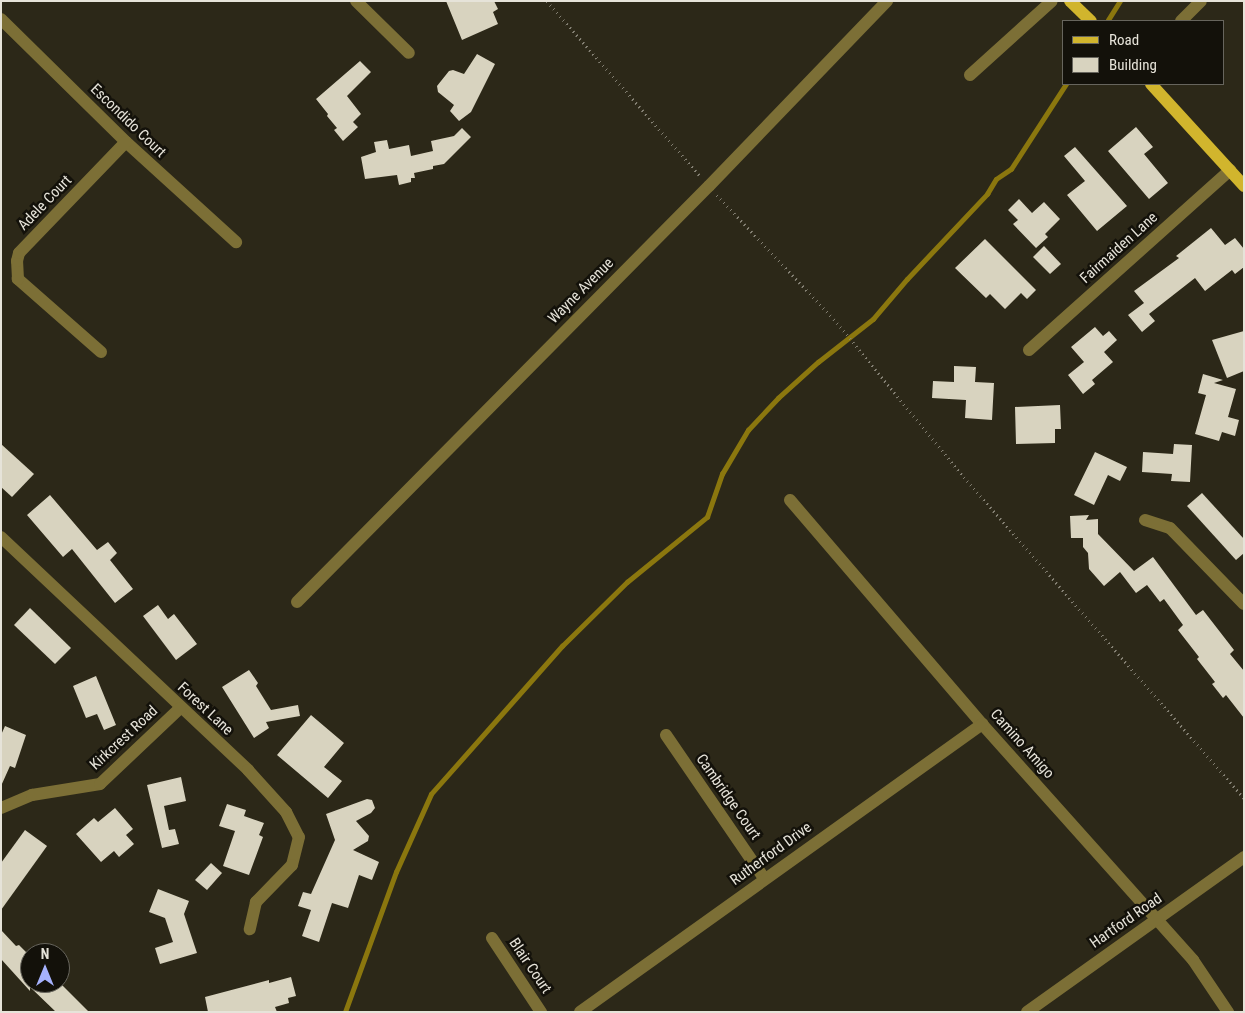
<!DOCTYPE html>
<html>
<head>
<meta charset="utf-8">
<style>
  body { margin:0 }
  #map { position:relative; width:1245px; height:1013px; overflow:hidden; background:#2c2818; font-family:"Roboto Condensed",sans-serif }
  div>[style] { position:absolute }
  .stream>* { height:4.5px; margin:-2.25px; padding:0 2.25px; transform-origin:2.25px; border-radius:2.25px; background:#8b770e }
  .building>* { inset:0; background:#d8d3bf }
  .path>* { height:2.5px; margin-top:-1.25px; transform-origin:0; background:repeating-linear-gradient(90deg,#848073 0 1px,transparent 0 5px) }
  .minor>* { height:12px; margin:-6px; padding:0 6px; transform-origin:6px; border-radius:6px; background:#7c6f36 }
  .major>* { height:12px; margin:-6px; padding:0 6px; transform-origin:6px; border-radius:6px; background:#d1b52d }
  span { translate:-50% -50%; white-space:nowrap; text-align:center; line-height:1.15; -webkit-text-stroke:5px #13110a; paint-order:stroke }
  .street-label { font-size:15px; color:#e6e3d9 }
  .frame { position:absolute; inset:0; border:2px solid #e6e3d9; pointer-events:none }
  .legend { position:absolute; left:1062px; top:20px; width:162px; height:65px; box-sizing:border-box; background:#13110a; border:1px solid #67655d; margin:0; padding:6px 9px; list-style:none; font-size:15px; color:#e6e3d9 }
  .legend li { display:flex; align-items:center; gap:10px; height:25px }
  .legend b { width:25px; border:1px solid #67655d }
  .north { position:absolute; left:20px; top:943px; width:50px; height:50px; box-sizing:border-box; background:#13110a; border:1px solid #67655d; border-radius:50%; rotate:0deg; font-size:14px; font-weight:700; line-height:20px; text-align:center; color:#e6e3d9 }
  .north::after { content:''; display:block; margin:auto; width:18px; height:22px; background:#a5b1fc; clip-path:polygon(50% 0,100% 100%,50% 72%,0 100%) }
</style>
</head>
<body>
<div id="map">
  <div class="stream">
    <div style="left:1108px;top:20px;width:22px;rotate:-58deg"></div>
    <div style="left:345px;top:1012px;width:149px;rotate:-70deg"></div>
    <div style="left:396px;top:872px;width:85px;rotate:-65.8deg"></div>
    <div style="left:431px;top:794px;width:198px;rotate:-48.5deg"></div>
    <div style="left:562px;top:646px;width:91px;rotate:-44.6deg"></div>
    <div style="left:627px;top:582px;width:103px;rotate:-39.1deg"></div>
    <div style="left:707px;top:517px;width:46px;rotate:-70.8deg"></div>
    <div style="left:722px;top:474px;width:51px;rotate:-59.4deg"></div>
    <div style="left:748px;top:430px;width:44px;rotate:-46.8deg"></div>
    <div style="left:778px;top:398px;width:54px;rotate:-42deg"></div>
    <div style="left:818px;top:362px;width:70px;rotate:-38deg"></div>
    <div style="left:873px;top:319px;width:52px;rotate:-49.6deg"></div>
    <div style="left:907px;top:279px;width:117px;rotate:-46.7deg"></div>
    <div style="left:987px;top:194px;width:17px;rotate:-59deg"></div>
    <div style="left:996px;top:179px;width:18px;rotate:-34deg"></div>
    <div style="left:1011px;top:169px;width:101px;rotate:-57.1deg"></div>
  </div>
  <div class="building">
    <div style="clip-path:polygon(446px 1px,494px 1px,498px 9px,493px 12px,498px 24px,462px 40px)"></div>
    <div style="clip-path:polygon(477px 54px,495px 64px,471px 112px,459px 121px,450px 111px,454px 105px,438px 92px,437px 86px,449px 71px,453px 70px,464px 74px)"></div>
    <div style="clip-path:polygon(360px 61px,371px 72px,347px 96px,361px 114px,353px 122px,358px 127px,343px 141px,334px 130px,337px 128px,327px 116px,328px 114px,316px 99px)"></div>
    <div style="clip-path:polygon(1136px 127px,1153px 147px,1144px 154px,1168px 183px,1149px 199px,1108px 151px)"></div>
    <div style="clip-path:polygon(462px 128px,471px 137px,444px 164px,433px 166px,433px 169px,414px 173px,415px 178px,411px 178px,411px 182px,399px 185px,397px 175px,365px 179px,361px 157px,376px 152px,374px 142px,387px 140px,389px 149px,409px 145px,411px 156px,433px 151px,431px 141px,454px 136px)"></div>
    <div style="clip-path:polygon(1075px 147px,1127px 206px,1097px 231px,1067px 195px,1085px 181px,1064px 156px)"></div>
    <div style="clip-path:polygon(1019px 199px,1032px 213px,1044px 202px,1060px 219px,1045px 234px,1048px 237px,1036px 248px,1013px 224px,1018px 220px,1008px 210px)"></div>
    <div style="clip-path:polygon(1211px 228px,1225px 245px,1235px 238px,1244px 249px,1244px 267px,1235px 274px,1232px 270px,1205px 291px,1195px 278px,1149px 314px,1155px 321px,1142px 332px,1128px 315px,1144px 303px,1134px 291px,1179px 258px,1176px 256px)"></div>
    <div style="clip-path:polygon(985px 239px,1036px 290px,1027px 299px,1021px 293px,1005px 309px,990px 294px,986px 298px,955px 268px)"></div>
    <div style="clip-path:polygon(1044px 246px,1061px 264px,1050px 274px,1033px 257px)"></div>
    <div style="clip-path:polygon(1095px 327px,1103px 336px,1109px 331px,1117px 340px,1104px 352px,1113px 362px,1092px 380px,1095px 384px,1083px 394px,1068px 375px,1084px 362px,1071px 347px)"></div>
    <div style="clip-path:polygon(1244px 331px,1244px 371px,1227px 378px,1212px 340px)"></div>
    <div style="clip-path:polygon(954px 366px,976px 367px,975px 382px,994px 383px,992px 420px,965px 418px,966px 400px,932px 398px,933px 381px,954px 382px)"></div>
    <div style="clip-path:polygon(1203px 374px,1223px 380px,1214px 383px,1236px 389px,1228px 417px,1239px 420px,1235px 436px,1222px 432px,1219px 441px,1195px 434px,1206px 395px,1198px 393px)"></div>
    <div style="clip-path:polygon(1060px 405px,1061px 429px,1055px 429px,1055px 443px,1016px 444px,1015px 407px)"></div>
    <div style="clip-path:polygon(1px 444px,34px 474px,12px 497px,1px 487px)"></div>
    <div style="clip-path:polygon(1174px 444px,1192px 445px,1190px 482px,1171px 481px,1172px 474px,1142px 472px,1143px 452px,1173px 454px)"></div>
    <div style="clip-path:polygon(1095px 452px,1127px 467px,1120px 481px,1108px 475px,1094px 505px,1074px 495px)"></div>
    <div style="clip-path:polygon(1202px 493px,1244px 539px,1244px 553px,1236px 560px,1187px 506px)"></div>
    <div style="clip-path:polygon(50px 495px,97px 550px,108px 542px,117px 553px,110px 560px,133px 589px,115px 603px,72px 549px,63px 557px,27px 515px)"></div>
    <div style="clip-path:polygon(1089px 515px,1086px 520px,1098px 519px,1098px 534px,1134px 571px,1153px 557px,1196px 615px,1203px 610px,1234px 650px,1230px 654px,1244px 671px,1244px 718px,1226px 695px,1223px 698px,1212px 684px,1215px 682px,1197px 659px,1199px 657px,1178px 630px,1183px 625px,1164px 599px,1160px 602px,1147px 585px,1136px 593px,1120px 572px,1104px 586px,1089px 569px,1088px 553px,1083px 547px,1083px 538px,1071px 538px,1070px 516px)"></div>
    <div style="clip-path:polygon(158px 605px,168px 619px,174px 614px,197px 644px,176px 660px,143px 616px)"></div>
    <div style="clip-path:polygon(30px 608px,71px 648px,55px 664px,14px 625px)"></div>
    <div style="clip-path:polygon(249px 670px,258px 683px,256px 686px,271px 710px,298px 705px,300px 716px,266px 722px,269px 728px,254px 738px,222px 687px)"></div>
    <div style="clip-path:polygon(96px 676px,116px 725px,104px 730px,97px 714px,86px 718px,73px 686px)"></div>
    <div style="clip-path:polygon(311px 715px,344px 743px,324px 767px,342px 781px,328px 798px,277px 755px)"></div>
    <div style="clip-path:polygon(5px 726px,26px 735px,15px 768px,10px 766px,1px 786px,1px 735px)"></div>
    <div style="clip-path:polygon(181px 777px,186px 801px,164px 806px,169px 830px,175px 829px,179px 844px,162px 848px,147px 785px)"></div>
    <div style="clip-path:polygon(367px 799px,372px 800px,375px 808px,371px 813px,356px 821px,369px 836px,368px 841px,353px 850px,379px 862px,372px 880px,359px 875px,348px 908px,332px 903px,319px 942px,302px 936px,311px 910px,298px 906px,303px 892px,311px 894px,335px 840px,326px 814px)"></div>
    <div style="clip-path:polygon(227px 804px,246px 810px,244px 816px,264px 823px,259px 835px,263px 837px,249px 875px,223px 866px,235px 831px,219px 826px)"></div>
    <div style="clip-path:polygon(115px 808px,133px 829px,126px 835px,134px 844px,119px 857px,114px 851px,101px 862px,76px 834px,94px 818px,98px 822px)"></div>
    <div style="clip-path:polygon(25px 830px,47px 846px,1px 910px,1px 863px)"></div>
    <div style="clip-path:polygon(211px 863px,222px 873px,207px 890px,195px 880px)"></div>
    <div style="clip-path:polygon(158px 889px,189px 901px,184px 914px,197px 953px,160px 964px,155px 948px,173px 942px,165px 918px,149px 912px)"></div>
    <div style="clip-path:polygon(1px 930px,16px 946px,19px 945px,30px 956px,30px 983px,60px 983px,89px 1012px,56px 1012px,30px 987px,30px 991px,1px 959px)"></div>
    <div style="clip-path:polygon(291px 977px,296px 996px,288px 998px,289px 1003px,275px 1007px,277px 1012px,208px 1012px,205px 997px,269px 980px,269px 983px)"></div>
  </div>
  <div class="path">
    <div style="left:547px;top:1px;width:232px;rotate:48.8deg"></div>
    <div style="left:717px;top:195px;width:170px;rotate:46.7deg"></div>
    <div style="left:834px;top:319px;width:205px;rotate:50.6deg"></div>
    <div style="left:964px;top:477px;width:426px;rotate:48.9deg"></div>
  </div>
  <div class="minor">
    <div style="left:356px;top:1px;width:74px;rotate:44.5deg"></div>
    <div style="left:1px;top:19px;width:175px;rotate:44.5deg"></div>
    <div style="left:126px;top:142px;width:149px;rotate:42.3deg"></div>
    <div style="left:1181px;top:21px;width:28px;rotate:-45deg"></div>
    <div style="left:970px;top:75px;width:110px;rotate:-42.1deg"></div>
    <div style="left:1029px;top:350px;width:270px;rotate:-41.8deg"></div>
    <div style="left:101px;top:352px;width:111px;rotate:-138.7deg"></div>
    <div style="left:18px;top:279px;width:18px;rotate:-93deg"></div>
    <div style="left:17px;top:261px;width:8px;rotate:-76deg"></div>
    <div style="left:19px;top:253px;width:154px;rotate:-46.1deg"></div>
    <div style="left:790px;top:500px;width:295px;rotate:49.4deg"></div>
    <div style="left:982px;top:724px;width:317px;rotate:48.2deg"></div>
    <div style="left:1193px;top:960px;width:63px;rotate:56.1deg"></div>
    <div style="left:1145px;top:520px;width:26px;rotate:18deg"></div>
    <div style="left:1170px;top:528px;width:106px;rotate:45.8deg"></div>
    <div style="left:1px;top:537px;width:340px;rotate:43.3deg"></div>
    <div style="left:248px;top:770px;width:57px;rotate:47.9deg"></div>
    <div style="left:286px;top:812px;width:28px;rotate:63deg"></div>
    <div style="left:299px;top:837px;width:29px;rotate:104deg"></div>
    <div style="left:292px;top:865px;width:52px;rotate:134.2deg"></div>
    <div style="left:256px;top:902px;width:28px;rotate:103deg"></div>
    <div style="left:297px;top:602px;width:585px;rotate:-45.28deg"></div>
    <div style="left:709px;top:186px;width:257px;rotate:-46.1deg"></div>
    <div style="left:666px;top:735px;width:173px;rotate:55.6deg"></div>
    <div style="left:1px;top:808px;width:34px;rotate:-23deg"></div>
    <div style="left:32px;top:795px;width:69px;rotate:-9.2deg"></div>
    <div style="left:100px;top:784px;width:110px;rotate:-43.5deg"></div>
    <div style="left:492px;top:938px;width:89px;rotate:56.5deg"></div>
    <div style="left:580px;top:1012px;width:495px;rotate:-35.6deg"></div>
    <div style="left:1027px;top:1012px;width:267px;rotate:-35.5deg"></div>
  </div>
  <div class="major">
    <div style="left:1070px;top:1px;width:29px;rotate:44deg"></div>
    <div style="left:1151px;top:84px;width:138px;rotate:47.6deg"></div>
  </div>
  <div class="street-label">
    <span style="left:128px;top:121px;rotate:44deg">Escondido Court</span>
    <span style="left:45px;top:203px;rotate:-46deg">Adele Court</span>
    <span style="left:1119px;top:248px;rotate:-42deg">Fairmaiden Lane</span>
    <span style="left:581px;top:291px;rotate:-45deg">Wayne Avenue</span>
    <span style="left:205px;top:709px;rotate:43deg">Forest Lane</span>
    <span style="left:124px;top:738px;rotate:-43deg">Kirkcrest Road</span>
    <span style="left:1022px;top:744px;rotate:48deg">Camino Amigo</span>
    <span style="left:728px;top:797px;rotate:55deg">Cambridge Court</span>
    <span style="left:771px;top:854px;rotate:-36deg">Rutherford Drive</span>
    <span style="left:1126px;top:921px;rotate:-35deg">Hartford Road</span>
    <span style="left:530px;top:966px;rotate:56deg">Blair Court</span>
  </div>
  <div class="frame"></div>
  <ul class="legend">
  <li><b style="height:6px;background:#d1b52d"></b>Road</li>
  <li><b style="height:14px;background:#d8d3bf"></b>Building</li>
  </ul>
  <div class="north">N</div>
</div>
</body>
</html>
